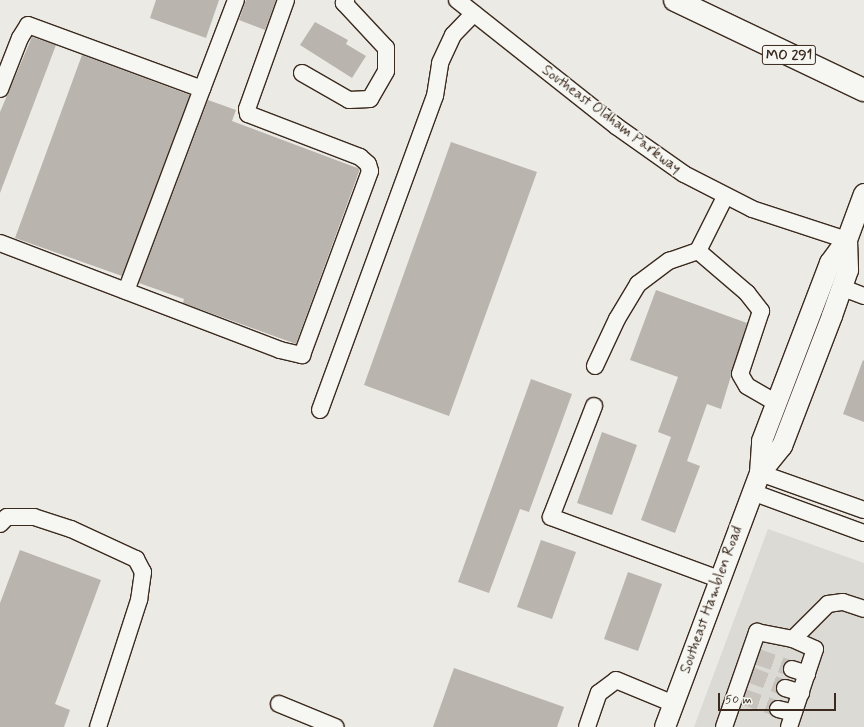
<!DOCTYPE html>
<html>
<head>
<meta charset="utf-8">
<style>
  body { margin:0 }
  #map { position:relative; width:864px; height:727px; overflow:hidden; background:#ebeae5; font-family:Mynerve,sans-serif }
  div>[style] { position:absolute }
  .built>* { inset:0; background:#dcdad4 }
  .building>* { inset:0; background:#bab4ae }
  .minor-tunnel>* { height:16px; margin-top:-8px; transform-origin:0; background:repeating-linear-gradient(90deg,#c8c4bd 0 16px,transparent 0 24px) }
  .roads { filter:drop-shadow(1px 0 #3b2a1e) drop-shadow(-1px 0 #3b2a1e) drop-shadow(0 1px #3b2a1e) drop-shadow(0 -1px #3b2a1e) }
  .minor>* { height:16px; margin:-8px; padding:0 8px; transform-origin:8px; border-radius:8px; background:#f6f6f2 }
  .major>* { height:20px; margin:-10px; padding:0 10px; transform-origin:10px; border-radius:10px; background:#f6f6f2 }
  .highway>* { height:22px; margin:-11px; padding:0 11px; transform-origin:11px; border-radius:11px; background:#f6f6f2 }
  span { translate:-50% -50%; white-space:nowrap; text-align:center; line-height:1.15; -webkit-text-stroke:3px #f6f6f2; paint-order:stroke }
  .shield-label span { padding:1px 3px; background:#f6f6f2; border:1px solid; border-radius:3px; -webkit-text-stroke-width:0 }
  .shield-label { font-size:14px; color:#3b2a1e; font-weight:700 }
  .street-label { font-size:15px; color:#3b2a1e }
  .scale { position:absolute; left:718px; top:693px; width:118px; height:18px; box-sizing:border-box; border:2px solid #3b2a1e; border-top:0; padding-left:5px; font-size:12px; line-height:14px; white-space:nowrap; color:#3b2a1e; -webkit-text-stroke:3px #f6f6f2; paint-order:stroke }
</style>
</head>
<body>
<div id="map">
  <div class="built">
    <div style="clip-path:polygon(768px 529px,864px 563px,864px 727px,694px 727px)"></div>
  </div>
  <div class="building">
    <div style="clip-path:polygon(156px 0,219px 0,206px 38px,150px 18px)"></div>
    <div style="clip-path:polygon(246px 0,276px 0,265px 30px,239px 20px)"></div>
    <div style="clip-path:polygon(315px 22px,348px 40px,346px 44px,366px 56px,352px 78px,300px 45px)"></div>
    <div style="clip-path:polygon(32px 37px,56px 45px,0 193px,0 112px)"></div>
    <div style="clip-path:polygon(82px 55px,190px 95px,122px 276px,15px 238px)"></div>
    <div style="clip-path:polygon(208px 100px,236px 110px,232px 121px,360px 169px,296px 344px,183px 303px,184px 299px,139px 283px)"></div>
    <div style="clip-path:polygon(451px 142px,537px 172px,449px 416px,364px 385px)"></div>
    <div style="clip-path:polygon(656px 290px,747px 323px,721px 409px,707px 404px,687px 461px,700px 466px,675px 533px,641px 520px,671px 437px,658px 432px,678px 377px,630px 360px)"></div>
    <div style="clip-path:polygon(863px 360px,864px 361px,864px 422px,843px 414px)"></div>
    <div style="clip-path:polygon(531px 379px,572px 394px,529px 512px,520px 509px,489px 593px,458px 582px)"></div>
    <div style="clip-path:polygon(602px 432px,637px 445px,612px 515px,577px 503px)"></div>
    <div style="clip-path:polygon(541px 540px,576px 552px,552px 619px,517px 607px)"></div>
    <div style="clip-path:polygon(20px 550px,101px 580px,55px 704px,70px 710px,64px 727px,0 727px,0 603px)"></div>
    <div style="clip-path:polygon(628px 572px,662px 584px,638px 651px,604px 639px)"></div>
    <div style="clip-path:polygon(454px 668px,564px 707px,557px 727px,433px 727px)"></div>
  </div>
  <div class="minor-tunnel">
    <div style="left:758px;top:657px;width:36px;rotate:19deg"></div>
    <div style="left:751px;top:675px;width:36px;rotate:21deg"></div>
    <div style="left:744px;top:697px;width:36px;rotate:19deg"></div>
  </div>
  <div class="roads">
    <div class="minor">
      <div style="left:457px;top:0;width:203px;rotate:38.4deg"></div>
      <div style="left:616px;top:126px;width:83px;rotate:35.2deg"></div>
      <div style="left:684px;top:174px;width:76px;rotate:27.2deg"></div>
      <div style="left:752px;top:209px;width:100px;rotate:18.1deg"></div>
      <div style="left:302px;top:73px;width:54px;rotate:29.9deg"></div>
      <div style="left:349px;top:100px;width:21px;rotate:-3deg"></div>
      <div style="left:370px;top:99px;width:32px;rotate:-60deg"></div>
      <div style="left:386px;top:71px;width:23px;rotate:-90deg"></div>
      <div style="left:386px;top:48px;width:62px;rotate:-133deg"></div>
      <div style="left:344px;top:3px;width:4px;rotate:-56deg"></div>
      <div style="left:0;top:89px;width:55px;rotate:-68.6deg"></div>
      <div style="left:20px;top:38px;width:15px;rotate:-58deg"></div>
      <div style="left:28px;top:25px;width:185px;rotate:20.2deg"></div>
      <div style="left:202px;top:89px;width:95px;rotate:-69.1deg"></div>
      <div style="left:725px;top:197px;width:60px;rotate:116.6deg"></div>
      <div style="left:698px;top:251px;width:65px;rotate:40.6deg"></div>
      <div style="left:747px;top:293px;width:23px;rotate:52deg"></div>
      <div style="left:761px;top:311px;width:66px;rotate:108.4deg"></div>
      <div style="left:740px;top:374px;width:14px;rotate:60deg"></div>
      <div style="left:747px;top:386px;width:34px;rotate:30deg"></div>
      <div style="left:0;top:243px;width:300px;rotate:20.9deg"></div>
      <div style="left:280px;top:350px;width:23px;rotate:13deg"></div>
      <div style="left:302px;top:355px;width:196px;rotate:-69.7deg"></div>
      <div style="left:370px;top:171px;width:7px;rotate:-106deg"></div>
      <div style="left:368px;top:164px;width:11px;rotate:-139deg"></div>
      <div style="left:360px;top:157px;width:120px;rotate:-159deg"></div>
      <div style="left:248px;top:114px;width:5px;rotate:-101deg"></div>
      <div style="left:247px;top:109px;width:116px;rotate:-70.3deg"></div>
      <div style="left:843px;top:288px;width:22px;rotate:21deg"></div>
      <div style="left:126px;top:291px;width:216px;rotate:-69.4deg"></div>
      <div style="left:595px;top:366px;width:52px;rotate:-64.9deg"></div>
      <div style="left:617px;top:319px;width:41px;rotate:-59deg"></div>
      <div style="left:638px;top:284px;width:39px;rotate:-37deg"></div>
      <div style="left:669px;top:261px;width:31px;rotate:-19deg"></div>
      <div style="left:594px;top:406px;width:119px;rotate:111.2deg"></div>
      <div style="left:551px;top:517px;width:179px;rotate:20.3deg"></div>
      <div style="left:320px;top:410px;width:334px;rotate:-69.9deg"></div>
      <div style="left:435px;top:96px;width:33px;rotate:-81deg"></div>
      <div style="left:440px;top:63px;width:31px;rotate:-65deg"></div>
      <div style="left:453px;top:35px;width:30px;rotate:-46deg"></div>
      <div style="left:760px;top:473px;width:110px;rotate:19.6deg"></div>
      <div style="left:752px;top:492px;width:119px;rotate:20.1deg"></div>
      <div style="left:0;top:524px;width:10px;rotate:-45deg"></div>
      <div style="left:7px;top:517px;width:27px"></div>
      <div style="left:34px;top:517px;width:39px;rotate:18deg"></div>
      <div style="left:71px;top:529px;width:72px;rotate:24.8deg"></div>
      <div style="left:136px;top:559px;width:15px;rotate:62deg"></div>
      <div style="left:143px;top:572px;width:28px;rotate:98deg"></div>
      <div style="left:139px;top:600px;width:133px;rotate:107.9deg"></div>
      <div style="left:792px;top:669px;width:16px;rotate:18deg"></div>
      <div style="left:785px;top:688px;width:17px;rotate:17deg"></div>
      <div style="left:279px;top:704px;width:61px;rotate:22.3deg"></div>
      <div style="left:778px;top:709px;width:16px;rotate:14deg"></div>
      <div style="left:587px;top:727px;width:36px;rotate:-71deg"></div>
      <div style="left:599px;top:693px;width:21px;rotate:-37deg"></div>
      <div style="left:616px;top:680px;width:63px;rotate:22.5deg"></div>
      <div style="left:724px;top:727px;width:101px;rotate:-70.8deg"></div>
      <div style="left:757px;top:632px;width:37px;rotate:11deg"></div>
      <div style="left:793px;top:639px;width:49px;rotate:-45deg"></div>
      <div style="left:828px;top:604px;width:15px;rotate:-8deg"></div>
      <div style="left:843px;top:602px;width:22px;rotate:18deg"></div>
      <div style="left:789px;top:727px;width:82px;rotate:-71.6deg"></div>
      <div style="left:815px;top:649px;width:24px;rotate:-156deg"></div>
    </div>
    <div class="major">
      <div style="left:847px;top:240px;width:30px;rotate:88deg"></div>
      <div style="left:848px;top:270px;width:49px;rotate:109.2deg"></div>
      <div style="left:832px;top:316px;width:139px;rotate:111deg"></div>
      <div style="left:782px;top:446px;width:35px;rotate:129deg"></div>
      <div style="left:760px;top:473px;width:32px;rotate:-86deg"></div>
      <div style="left:762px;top:441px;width:191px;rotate:-69.1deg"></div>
      <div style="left:830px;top:263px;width:29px;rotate:-54deg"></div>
      <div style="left:847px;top:240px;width:49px;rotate:-69.7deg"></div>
      <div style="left:665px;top:727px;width:271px;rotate:-69.5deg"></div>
    </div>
    <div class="highway">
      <div style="left:675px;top:0;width:209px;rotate:25.5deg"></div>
    </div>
  </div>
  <div class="shield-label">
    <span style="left:789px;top:55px">MO 291</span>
  </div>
  <div class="street-label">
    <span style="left:611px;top:120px;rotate:37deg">Southeast Oldham Parkway</span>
    <span style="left:712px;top:600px;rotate:-70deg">Southeast Hamblen Road</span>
  </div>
  <div class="scale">50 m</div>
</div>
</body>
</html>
